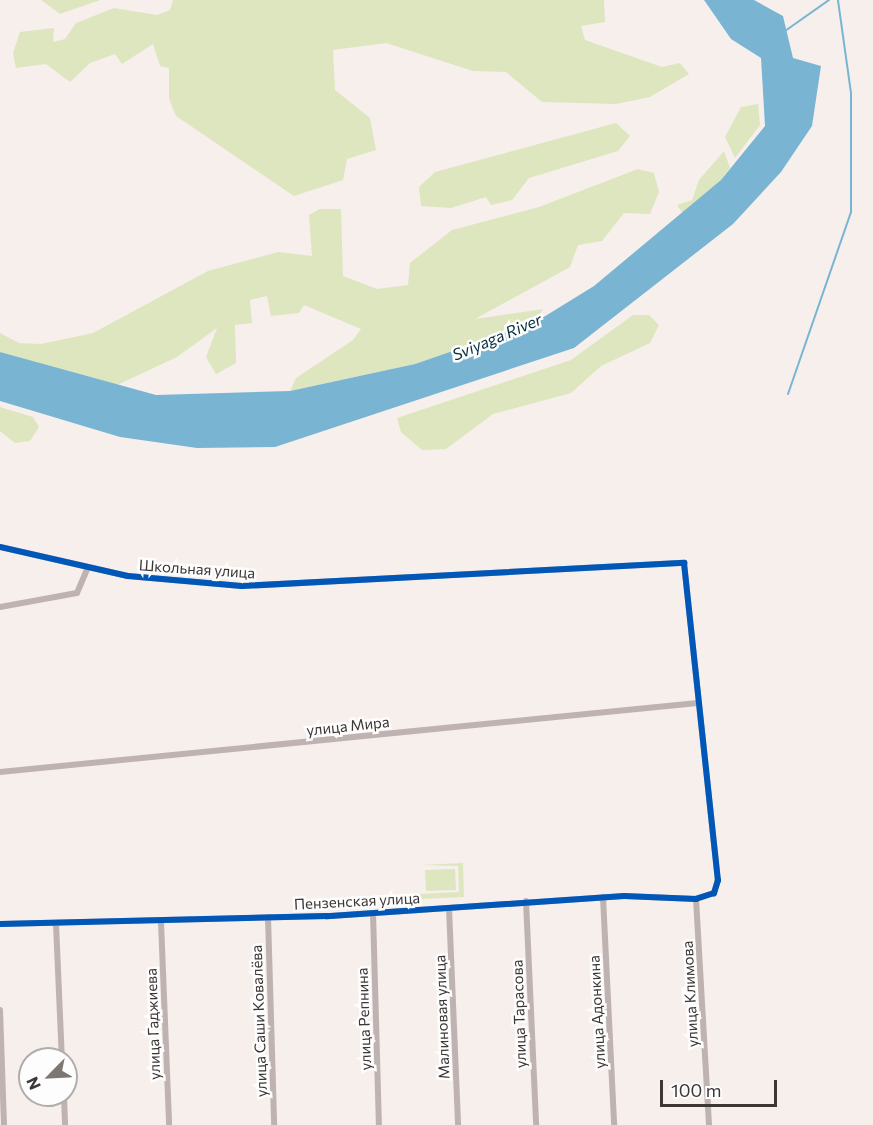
<!DOCTYPE html>
<html>
<head>
<meta charset="utf-8">
<style>
  body { margin:0 }
  #map { position:relative; width:873px; height:1125px; overflow:hidden; background:#f7efec; font-family:Commissioner,sans-serif }
  div>[style] { position:absolute }
  .green>* { inset:0; background:#dde6bf }
  .water>* { inset:0; background:#79b5d2 }
  .stream>* { height:2px; margin:-1px; padding:0 1px; transform-origin:1px; border-radius:1px; background:#79b5d2 }
  .street>* { height:6px; margin:-3px; padding:0 3px; transform-origin:3px; border-radius:3px; background:#beb3b0 }
  .cycleway>* { height:6px; margin:-3px; padding:0 3px; transform-origin:3px; border-radius:3px; background:#0057b8 }
  span { translate:-50% -50%; white-space:nowrap; text-align:center; line-height:1.15; -webkit-text-stroke:5px #fdfdfd; paint-order:stroke }
  .street-label { font-size:15px; color:#3c3634 }
  .water-label { font-size:16px; color:#052e40; font-style:italic }
  .north { position:absolute; left:18px; top:1047px; width:60px; height:60px; box-sizing:border-box; background:#fdfdfd; border:2px solid #b0adad; border-radius:50%; rotate:246deg; font-size:16px; font-weight:700; line-height:24px; text-align:center; color:#3c3634 }
  .north::after { content:''; display:block; margin:auto; width:21px; height:27px; background:#7d7774; clip-path:polygon(50% 0,100% 100%,50% 72%,0 100%) }
  .scale { position:absolute; left:660px; top:1080px; width:117px; height:27px; box-sizing:border-box; border:3px solid #3c3634; border-top:0; padding-left:8px; font-size:18px; line-height:21px; white-space:nowrap; color:#3c3634; -webkit-text-stroke:4px #fdfdfd; paint-order:stroke }
</style>
</head>
<body>
<div id="map">
  <div class="green">
    <div style="clip-path:polygon(41px 0,100px 0,60px 14px)"></div>
    <div style="clip-path:polygon(173px 0,604px 0,605px 22px,581px 26px,585px 40px,662px 67px,680px 63px,689px 74px,650px 97px,616px 104px,542px 102px,506px 72px,473px 71px,386px 43px,333px 50px,335px 90px,370px 118px,376px 150px,347px 159px,343px 180px,294px 196px,176px 116px,169px 99px,169px 68px,160px 66px,153px 44px,122px 64px,115px 54px,90px 63px,70px 82px,46px 64px,16px 68px,13px 53px,20px 32px,54px 28px,53px 42px,65px 39px,76px 23px,114px 8px,157px 15px,170px 10px)"></div>
    <div style="clip-path:polygon(758px 104px,760px 125px,735px 158px,725px 137px,741px 107px)"></div>
    <div style="clip-path:polygon(616px 123px,630px 136px,618px 151px,529px 178px,512px 200px,491px 205px,486px 197px,451px 208px,421px 206px,419px 187px,435px 172px)"></div>
    <div style="clip-path:polygon(724px 151px,730px 168px,712px 192px,683px 214px,677px 205px,692px 200px,699px 180px)"></div>
    <div style="clip-path:polygon(638px 169px,654px 173px,659px 192px,650px 214px,624px 213px,602px 241px,578px 245px,570px 267px,475px 319px,543px 309px,534px 323px,415px 364px,290px 391px,296px 378px,353px 340px,361px 329px,304px 305px,299px 313px,271px 316px,267px 296px,250px 300px,252px 323px,235px 325px,236px 363px,216px 374px,206px 357px,217px 328px,177px 357px,115px 386px,0 352px,0 333px,19px 343px,41px 344px,93px 333px,208px 271px,278px 252px,312px 256px,309px 215px,320px 209px,341px 209px,343px 276px,377px 289px,408px 285px,410px 263px,452px 230px,539px 207px)"></div>
    <div style="clip-path:polygon(633px 315px,649px 315px,659px 325px,650px 343px,601px 366px,571px 393px,493px 414px,446px 449px,422px 450px,401px 432px,397px 418px,571px 360px)"></div>
    <div style="clip-path:polygon(0 407px,33px 417px,39px 427px,30px 441px,15px 443px,0 431px)"></div>
    <div style="clip-path:polygon(463px 863px,464px 897px,421px 899px,420px 894px,459px 892px,458px 866px,420px 865px)"></div>
    <div style="clip-path:polygon(455px 869px,456px 890px,426px 891px,425px 870px)"></div>
  </div>
  <div class="water">
    <div style="clip-path:polygon(704px 0,754px 0,783px 16px,793px 58px,821px 66px,812px 126px,781px 172px,733px 224px,574px 348px,275px 447px,197px 448px,120px 437px,0 401px,0 352px,156px 395px,290px 391px,415px 364px,534px 323px,594px 286px,721px 180px,765px 126px,761px 58px,731px 39px)"></div>
  </div>
  <div class="stream">
    <div style="left:785px;top:31px;width:54px;rotate:-35.2deg"></div>
    <div style="left:788px;top:394px;width:193px;rotate:-70.9deg"></div>
    <div style="left:851px;top:212px;width:119px;rotate:-90deg"></div>
    <div style="left:851px;top:93px;width:94px;rotate:-98deg"></div>
  </div>
  <div class="street">
    <div style="left:0;top:547px;width:131px;rotate:12.8deg"></div>
    <div style="left:128px;top:576px;width:114px;rotate:5deg"></div>
    <div style="left:242px;top:586px;width:443px;rotate:-3deg"></div>
    <div style="left:684px;top:563px;width:319px;rotate:83.9deg"></div>
    <div style="left:718px;top:880px;width:14px;rotate:107deg"></div>
    <div style="left:714px;top:893px;width:19px;rotate:162deg"></div>
    <div style="left:696px;top:899px;width:72px;rotate:-177.6deg"></div>
    <div style="left:624px;top:896px;width:298px;rotate:176.1deg"></div>
    <div style="left:327px;top:916px;width:327px;rotate:178.6deg"></div>
    <div style="left:0;top:607px;width:78px;rotate:-10.3deg"></div>
    <div style="left:77px;top:593px;width:28px;rotate:-67deg"></div>
    <div style="left:0;top:772px;width:701px;rotate:-5.65deg"></div>
    <div style="left:603px;top:897px;width:228px;rotate:87.2deg"></div>
    <div style="left:696px;top:899px;width:226px;rotate:86.7deg"></div>
    <div style="left:526px;top:901px;width:224px;rotate:87.4deg"></div>
    <div style="left:449px;top:908px;width:217px;rotate:87.6deg"></div>
    <div style="left:373px;top:913px;width:212px;rotate:88.4deg"></div>
    <div style="left:268px;top:917px;width:208px;rotate:88.3deg"></div>
    <div style="left:161px;top:922px;width:203px;rotate:87.7deg"></div>
    <div style="left:56px;top:924px;width:135px;rotate:87.5deg"></div>
    <div style="left:0;top:1010px;width:115px;rotate:88deg"></div>
    <div style="left:64px;top:1095px;width:30px;rotate:88deg"></div>
  </div>
  <div class="cycleway">
    <div style="left:0;top:547px;width:131px;rotate:12.8deg"></div>
    <div style="left:128px;top:576px;width:114px;rotate:5deg"></div>
    <div style="left:242px;top:586px;width:443px;rotate:-3deg"></div>
    <div style="left:684px;top:563px;width:319px;rotate:83.9deg"></div>
    <div style="left:718px;top:880px;width:14px;rotate:107deg"></div>
    <div style="left:714px;top:893px;width:19px;rotate:162deg"></div>
    <div style="left:696px;top:899px;width:72px;rotate:-177.6deg"></div>
    <div style="left:624px;top:896px;width:298px;rotate:176.1deg"></div>
    <div style="left:327px;top:916px;width:327px;rotate:178.6deg"></div>
  </div>
  <div class="street-label">
    <span style="left:197px;top:569px;rotate:4deg">Школьная улица</span>
    <span style="left:348px;top:726px;rotate:-6deg">улица Мира</span>
    <span style="left:357px;top:901px;rotate:-3deg">Пензенская улица</span>
    <span style="left:690px;top:994px;rotate:-93deg">улица Климова</span>
    <span style="left:597px;top:1012px;rotate:-93deg">улица Адонкина</span>
    <span style="left:519px;top:1014px;rotate:-92deg">улица Тарасова</span>
    <span style="left:442px;top:1017px;rotate:-92deg">Малиновая улица</span>
    <span style="left:364px;top:1019px;rotate:-92deg">улица Репнина</span>
    <span style="left:259px;top:1021px;rotate:-92deg">улица Саши Ковалёва</span>
    <span style="left:153px;top:1024px;rotate:-92deg">улица Гаджиева</span>
  </div>
  <div class="water-label">
    <span style="left:497px;top:337px;rotate:-23deg">Sviyaga River</span>
  </div>
  <div class="north">N</div>
  <div class="scale">100 m</div>
</div>
</body>
</html>
